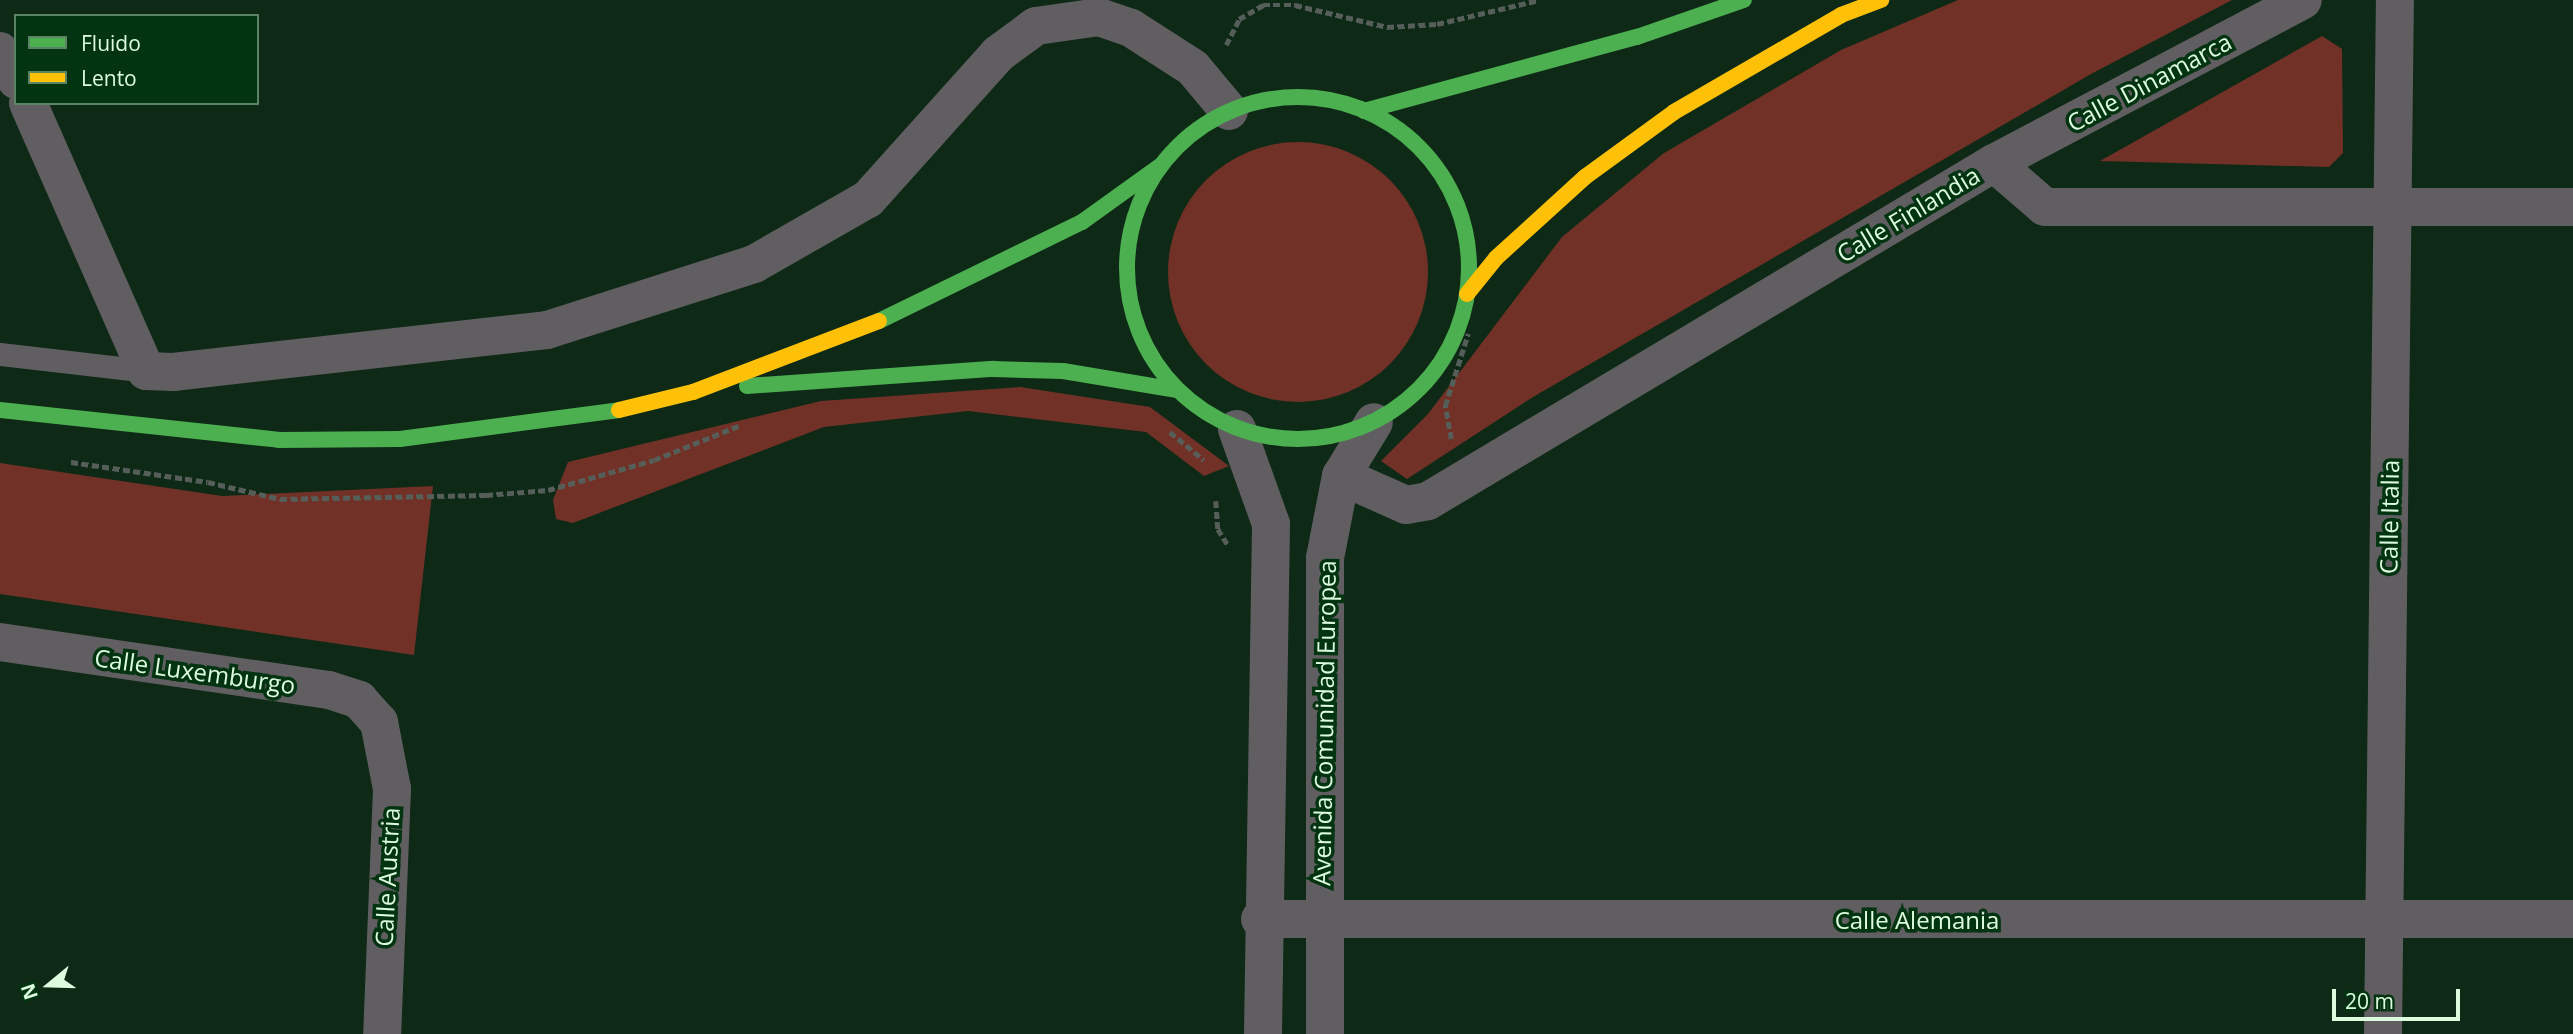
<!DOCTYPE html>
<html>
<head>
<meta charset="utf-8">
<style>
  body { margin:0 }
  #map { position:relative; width:2573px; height:1034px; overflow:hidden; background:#0e2916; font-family:"Open Sans",sans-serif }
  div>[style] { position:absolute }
  .green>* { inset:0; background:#723127 }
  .round { border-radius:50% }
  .path>* { height:4.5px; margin-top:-2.25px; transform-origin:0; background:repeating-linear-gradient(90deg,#555e58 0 7px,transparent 0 10.5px) }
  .lane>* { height:23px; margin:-11.5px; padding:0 11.5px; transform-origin:11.5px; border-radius:11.5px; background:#615e62 }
  .street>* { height:38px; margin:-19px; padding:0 19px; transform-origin:19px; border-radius:19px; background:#615e62 }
  .fast>* { height:16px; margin:-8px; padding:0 8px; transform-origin:8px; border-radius:8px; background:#4caf50 }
  .fast>.ring { margin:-8px; padding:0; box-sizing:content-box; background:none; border:16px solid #4caf50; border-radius:50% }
  .slow>* { height:16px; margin:-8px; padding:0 8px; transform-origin:8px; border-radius:8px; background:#ffc107 }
  span { translate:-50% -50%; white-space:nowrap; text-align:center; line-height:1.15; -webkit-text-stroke:7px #033411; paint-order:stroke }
  .street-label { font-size:24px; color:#dcfbdf }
  .legend { position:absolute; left:14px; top:14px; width:245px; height:91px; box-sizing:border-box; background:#033411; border:2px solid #5a8463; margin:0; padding:9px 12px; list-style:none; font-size:21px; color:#dcfbdf }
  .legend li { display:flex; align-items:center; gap:14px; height:35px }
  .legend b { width:35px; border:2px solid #5a8463 }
  .north { position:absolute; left:14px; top:950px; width:70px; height:70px; -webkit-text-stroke:5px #033411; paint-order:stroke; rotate:251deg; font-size:19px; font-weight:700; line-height:28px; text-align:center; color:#dcfbdf }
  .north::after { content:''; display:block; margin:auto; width:24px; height:32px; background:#dcfbdf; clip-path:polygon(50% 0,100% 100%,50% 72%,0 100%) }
  .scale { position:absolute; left:2332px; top:989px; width:128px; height:32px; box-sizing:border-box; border:4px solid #dcfbdf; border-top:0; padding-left:9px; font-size:21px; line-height:24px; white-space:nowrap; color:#dcfbdf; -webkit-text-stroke:5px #033411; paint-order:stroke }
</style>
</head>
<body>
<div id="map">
  <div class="green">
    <div style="clip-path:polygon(1958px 0,2232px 0,2091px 74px,1533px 397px,1407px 479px,1381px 461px,1428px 414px,1562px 237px,1664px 153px,1841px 50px)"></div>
    <div style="clip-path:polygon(2322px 36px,2342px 49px,2343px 153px,2329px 167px,2100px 161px)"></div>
    <div class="round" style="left:1168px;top:142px;width:260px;height:260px"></div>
    <div style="clip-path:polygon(1020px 387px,1150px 407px,1229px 466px,1204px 476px,1146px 432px,968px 411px,824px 427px,573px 523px,556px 519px,553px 500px,568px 462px,821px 401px)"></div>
    <div style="clip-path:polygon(0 463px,222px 496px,433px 486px,414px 655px,0 594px)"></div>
  </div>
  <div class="path">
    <div style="left:1226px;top:45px;width:29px;rotate:-63deg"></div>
    <div style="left:1239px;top:19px;width:28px;rotate:-30deg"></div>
    <div style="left:1263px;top:5px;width:32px"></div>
    <div style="left:1295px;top:5px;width:95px;rotate:13.4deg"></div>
    <div style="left:1387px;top:27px;width:50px;rotate:-3.4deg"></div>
    <div style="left:1437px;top:24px;width:105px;rotate:-13.2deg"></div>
    <div style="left:1170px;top:432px;width:44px;rotate:39.5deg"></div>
    <div style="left:1451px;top:439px;width:34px;rotate:-100deg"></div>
    <div style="left:1445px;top:406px;width:76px;rotate:-72.3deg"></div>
    <div style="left:71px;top:462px;width:138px;rotate:8.3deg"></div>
    <div style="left:208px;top:482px;width:74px;rotate:13.3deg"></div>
    <div style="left:280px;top:499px;width:206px;rotate:-1.1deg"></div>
    <div style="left:486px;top:495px;width:62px;rotate:-4.6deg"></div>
    <div style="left:548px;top:490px;width:110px;rotate:-15.8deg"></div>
    <div style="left:654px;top:460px;width:91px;rotate:-22deg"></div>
    <div style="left:1216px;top:501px;width:28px;rotate:86deg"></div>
    <div style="left:1218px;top:529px;width:19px;rotate:58deg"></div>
  </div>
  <div class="lane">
    <div style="left:0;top:354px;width:147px;rotate:6.6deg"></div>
  </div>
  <div class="street">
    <div style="left:0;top:51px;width:33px;rotate:61deg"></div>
    <div style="left:28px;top:103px;width:293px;rotate:66.2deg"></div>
    <div style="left:146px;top:371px;width:27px;rotate:2deg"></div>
    <div style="left:173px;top:372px;width:376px;rotate:-6.4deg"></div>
    <div style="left:547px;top:330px;width:217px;rotate:-17.7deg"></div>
    <div style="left:754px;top:264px;width:131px;rotate:-29.7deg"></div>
    <div style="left:868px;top:199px;width:195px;rotate:-48.1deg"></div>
    <div style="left:998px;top:54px;width:47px;rotate:-36.4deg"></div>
    <div style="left:1036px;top:26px;width:64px;rotate:-8.1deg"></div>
    <div style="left:1099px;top:17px;width:34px;rotate:19deg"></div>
    <div style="left:1131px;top:28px;width:74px;rotate:32.8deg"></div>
    <div style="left:1193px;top:68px;width:56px;rotate:50.1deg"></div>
    <div style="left:1994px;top:163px;width:67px;rotate:40.8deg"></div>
    <div style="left:2045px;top:207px;width:528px"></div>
    <div style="left:1237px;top:429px;width:101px;rotate:70.3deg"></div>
    <div style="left:1271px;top:524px;width:510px;rotate:90.9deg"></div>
    <div style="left:1341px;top:476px;width:71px;rotate:24deg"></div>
    <div style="left:1406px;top:505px;width:22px;rotate:-10deg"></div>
    <div style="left:1428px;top:501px;width:659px;rotate:-30.84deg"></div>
    <div style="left:1994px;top:163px;width:349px;rotate:-27.8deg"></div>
    <div style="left:0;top:642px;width:332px;rotate:8.3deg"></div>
    <div style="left:329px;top:690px;width:32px;rotate:18deg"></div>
    <div style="left:359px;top:700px;width:30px;rotate:48deg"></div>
    <div style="left:379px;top:722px;width:68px;rotate:79deg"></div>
    <div style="left:392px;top:789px;width:245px;rotate:92.3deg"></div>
    <div style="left:1260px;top:919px;width:1313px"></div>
    <div style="left:1325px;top:1034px;width:476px;rotate:-90deg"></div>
    <div style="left:1325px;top:558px;width:84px;rotate:-79deg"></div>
    <div style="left:1341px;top:476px;width:63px;rotate:-58.6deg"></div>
    <div style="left:2383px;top:1034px;width:1034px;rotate:-89.34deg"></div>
  </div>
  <div class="fast">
    <div class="ring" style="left:1127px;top:97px;width:326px;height:326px"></div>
    <div style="left:1364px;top:111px;width:283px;rotate:-15.2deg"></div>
    <div style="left:1637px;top:37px;width:113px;rotate:-19.1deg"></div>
    <div style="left:879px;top:321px;width:226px;rotate:-26deg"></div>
    <div style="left:1082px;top:222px;width:96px;rotate:-35.7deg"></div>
    <div style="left:747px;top:386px;width:247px;rotate:-4deg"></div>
    <div style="left:993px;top:369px;width:70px;rotate:1.6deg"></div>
    <div style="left:1063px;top:371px;width:116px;rotate:9.5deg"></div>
    <div style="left:0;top:410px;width:281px;rotate:6.1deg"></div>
    <div style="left:279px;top:440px;width:121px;rotate:-0.5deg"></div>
    <div style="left:400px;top:439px;width:221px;rotate:-7.5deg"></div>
  </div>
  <div class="slow">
    <div style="left:1467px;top:294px;width:46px;rotate:-51.1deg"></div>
    <div style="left:1496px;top:258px;width:120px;rotate:-42.3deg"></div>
    <div style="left:1585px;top:177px;width:110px;rotate:-36.1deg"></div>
    <div style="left:1674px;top:112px;width:193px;rotate:-30.1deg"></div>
    <div style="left:1841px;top:15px;width:43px;rotate:-20.6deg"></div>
    <div style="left:619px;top:410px;width:76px;rotate:-13.7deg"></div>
    <div style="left:693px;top:392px;width:199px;rotate:-20.9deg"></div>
  </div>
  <div class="street-label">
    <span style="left:2149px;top:82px;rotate:-28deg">Calle Dinamarca</span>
    <span style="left:1908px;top:214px;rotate:-31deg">Calle Finlandia</span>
    <span style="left:2389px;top:517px;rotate:-89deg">Calle Italia</span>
    <span style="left:195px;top:671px;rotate:8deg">Calle Luxemburgo</span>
    <span style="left:1324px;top:723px;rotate:-89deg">Avenida Comunidad Europea</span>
    <span style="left:387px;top:877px;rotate:-87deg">Calle Austria</span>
    <span style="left:1917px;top:920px">Calle Alemania</span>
  </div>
  <ul class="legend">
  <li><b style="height:9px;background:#4caf50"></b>Fluido</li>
  <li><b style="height:9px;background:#ffc107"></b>Lento</li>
  </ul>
  <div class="north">N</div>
  <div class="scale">20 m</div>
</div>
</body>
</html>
